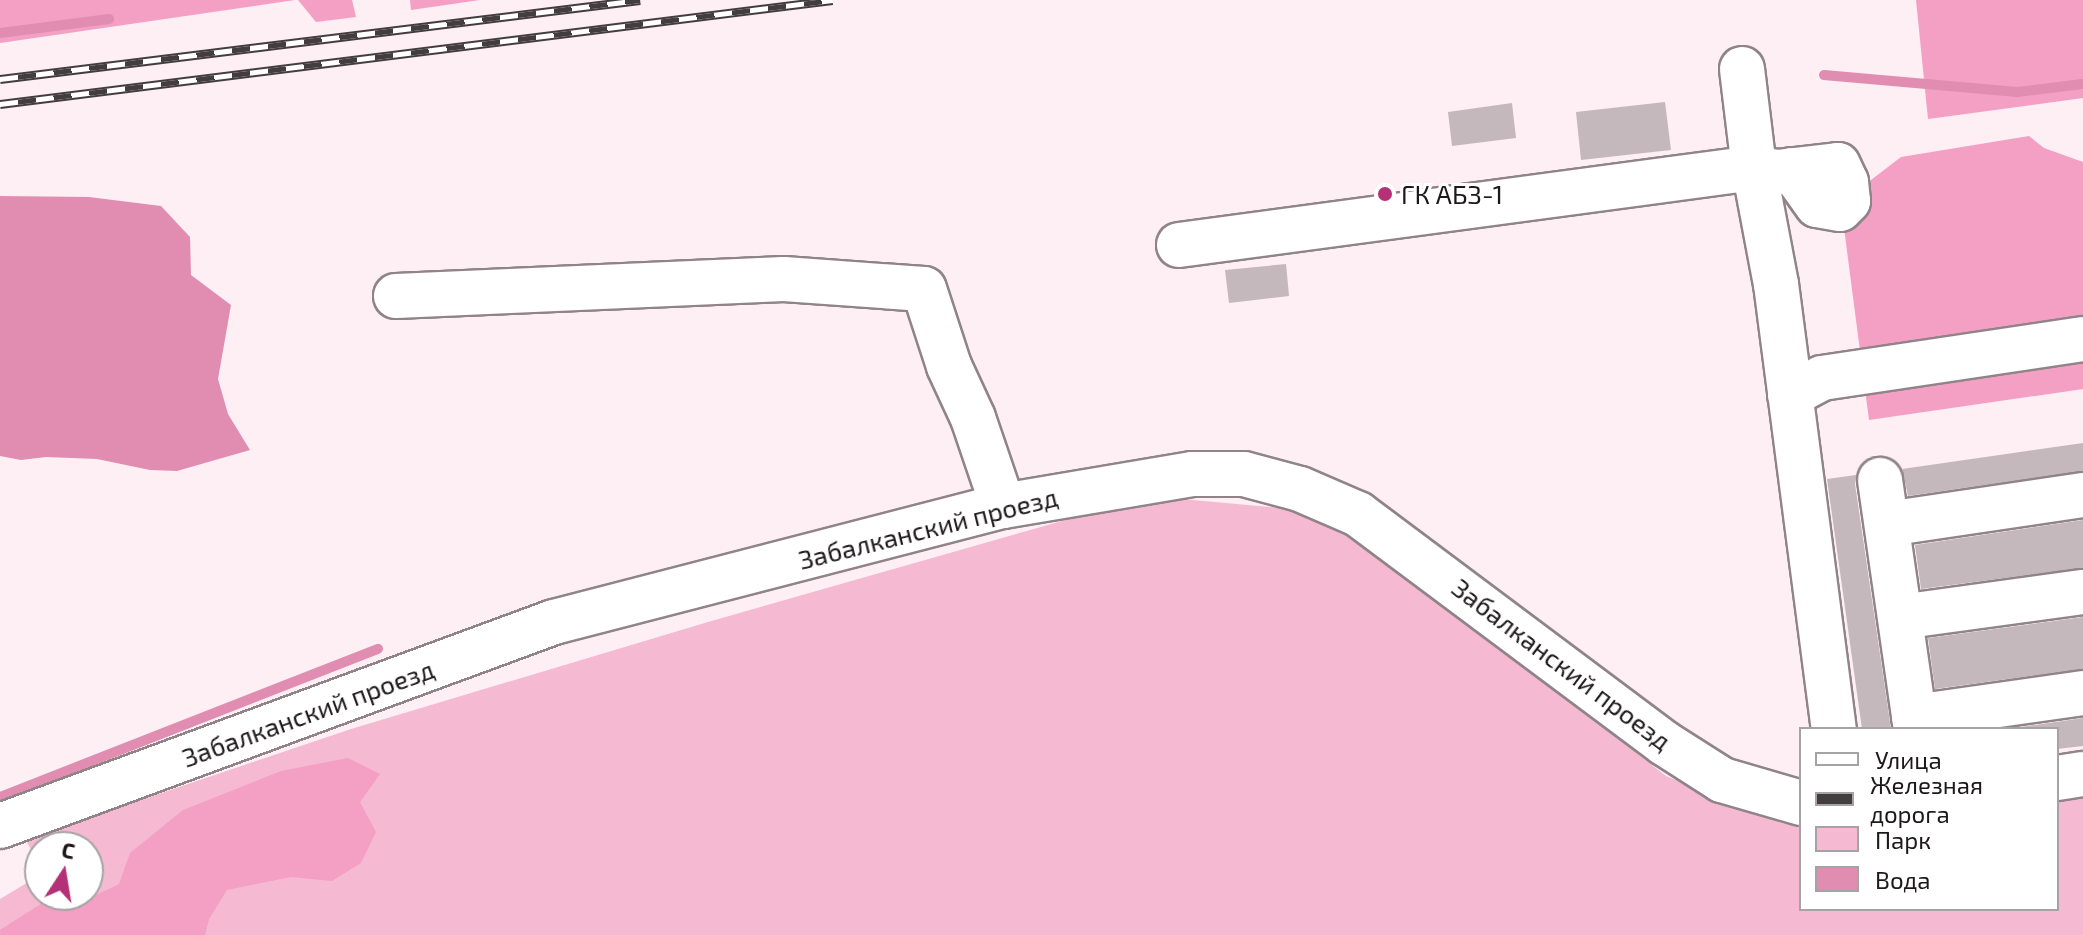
<!DOCTYPE html>
<html>
<head>
<meta charset="utf-8">
<style>
  body { margin:0 }
  #map { position:relative; width:2083px; height:935px; overflow:hidden; background:#fdeff4; font-family:"Exo 2",sans-serif }
  div>[style] { position:absolute }
  .green>* { inset:0; background:#f6b9d2 }
  .forest>* { inset:0; background:#f49fc4 }
  .water>* { inset:0; background:#e08db1 }
  .stream>* { height:10px; margin:-5px; padding:0 5px; transform-origin:5px; border-radius:5px; background:#e08db1 }
  .building>* { inset:0; background:#c5b8bd }
  .roads { filter:drop-shadow(2px 0 #908489) drop-shadow(-2px 0 #908489) drop-shadow(0 2px #908489) drop-shadow(0 -2px #908489) }
  .minor>* { height:44px; margin:-22px; padding:0 22px; transform-origin:22px; border-radius:22px; background:#fff }
  .rail>* { height:9px; margin-top:-4.5px; transform-origin:0; background:repeating-linear-gradient(90deg,#fff 0 18px,#443d40 0 36px); box-sizing:border-box; border-block:2px solid #443d40 }
  .dots>* { width:22px; height:22px; translate:-50% -50%; box-sizing:border-box; border:4px solid #fff; border-radius:50% }
  span { translate:-50% -50%; white-space:nowrap; text-align:center; line-height:1.15; -webkit-text-stroke:6px #fff; paint-order:stroke }
  .poi-label { font-size:26px; color:#1d181a }
  .left { translate:0 -50%; text-align:left }
  .street-label { font-size:26px; color:#1d181a }
  .legend { position:absolute; left:1799px; top:727px; width:260px; height:184px; box-sizing:border-box; background:#fff; border:2px solid #a5a3a3; margin:0; padding:10px 14px; list-style:none; font-size:24px; color:#1d181a }
  .legend li { display:flex; align-items:center; gap:16px; height:40px }
  .legend b { width:40px; border:2px solid #a5a3a3 }
  .north { position:absolute; left:24px; top:831px; width:80px; height:80px; box-sizing:border-box; background:#fff; border:2px solid #a5a3a3; border-radius:50%; rotate:12deg; font-size:22px; font-weight:700; line-height:32px; text-align:center; color:#1d181a }
  .north::after { content:''; display:block; margin:auto; width:28px; height:36px; background:#b43077; clip-path:polygon(50% 0,100% 100%,50% 72%,0 100%) }
</style>
</head>
<body>
<div id="map">
  <div class="green">
    <div style="clip-path:polygon(1182px 499px,1280px 508px,1330px 525px,1451px 608px,1666px 776px,1781px 823px,1801px 827px,1801px 909px,2057px 909px,2057px 797px,2083px 793px,2083px 935px,0 935px,0 899px,40px 875px,40px 895px,88px 895px,88px 847px,40px 847px,40px 864px,25px 839px,351px 729px,708px 622px,1076px 517px)"></div>
  </div>
  <div class="forest">
    <div style="clip-path:polygon(0 0,295px 0,0 43px)"></div>
    <div style="clip-path:polygon(298px 0,352px 0,356px 17px,316px 22px)"></div>
    <div style="clip-path:polygon(410px 0,480px 0,411px 10px)"></div>
    <div style="clip-path:polygon(1916px 0,2083px 0,2083px 98px,1928px 119px)"></div>
    <div style="clip-path:polygon(2029px 136px,2044px 148px,2083px 162px,2083px 389px,1869px 420px,1844px 228px,1854px 193px,1901px 157px)"></div>
    <div style="clip-path:polygon(348px 758px,380px 774px,360px 802px,376px 832px,361px 863px,332px 881px,291px 877px,227px 890px,209px 919px,205px 935px,0 935px,0 930px,50px 898px,88px 899px,119px 884px,130px 853px,183px 810px,281px 771px)"></div>
  </div>
  <div class="water">
    <div style="clip-path:polygon(0 196px,89px 197px,161px 206px,190px 237px,191px 275px,231px 305px,218px 379px,228px 414px,250px 450px,177px 471px,150px 470px,97px 459px,46px 457px,21px 460px,0 456px)"></div>
  </div>
  <div class="stream">
    <div style="left:0;top:33px;width:110px;rotate:-7.3deg"></div>
    <div style="left:1824px;top:75px;width:194px;rotate:5deg"></div>
    <div style="left:2017px;top:92px;width:66px;rotate:-6.9deg"></div>
    <div style="left:0;top:797px;width:406px;rotate:-21.4deg"></div>
  </div>
  <div class="building">
    <div style="clip-path:polygon(1665px 102px,1671px 150px,1581px 160px,1576px 112px)"></div>
    <div style="clip-path:polygon(1512px 103px,1516px 138px,1452px 146px,1448px 112px)"></div>
    <div style="clip-path:polygon(1286px 264px,1289px 296px,1229px 303px,1225px 270px)"></div>
    <div style="clip-path:polygon(2083px 443px,2083px 471px,1908px 496px,1902px 469px)"></div>
    <div style="clip-path:polygon(1856px 475px,1855px 484px,1891px 729px,1862px 729px,1827px 479px)"></div>
    <div style="clip-path:polygon(2083px 520px,2083px 568px,1921px 589px,1915px 545px)"></div>
    <div style="clip-path:polygon(2083px 617px,2083px 669px,1935px 689px,1928px 638px)"></div>
    <div style="clip-path:polygon(2083px 718px,2083px 746px,2057px 749px,2057px 729px,2007px 729px)"></div>
  </div>
  <div class="roads">
    <div class="minor">
      <div style="left:1742px;top:69px;width:100px;rotate:83.1deg"></div>
      <div style="left:1754px;top:168px;width:118px;rotate:79.3deg"></div>
      <div style="left:1776px;top:284px;width:449px;rotate:82.6deg"></div>
      <div style="left:1179px;top:245px;width:580px;rotate:-7.63deg"></div>
      <div style="left:1754px;top:168px;width:23px;rotate:10deg"></div>
      <div style="left:1777px;top:172px;width:61px;rotate:-6.5deg"></div>
      <div style="left:1838px;top:165px;width:19px;rotate:65deg"></div>
      <div style="left:1846px;top:182px;width:19px;rotate:84deg"></div>
      <div style="left:1848px;top:201px;width:11px;rotate:135deg"></div>
      <div style="left:1840px;top:209px;width:23px;rotate:-170deg"></div>
      <div style="left:1817px;top:205px;width:43px;rotate:-125.5deg"></div>
      <div style="left:396px;top:296px;width:388px;rotate:-2.5deg"></div>
      <div style="left:784px;top:279px;width:140px;rotate:4.1deg"></div>
      <div style="left:924px;top:289px;width:81px;rotate:72deg"></div>
      <div style="left:949px;top:366px;width:57px;rotate:65.2deg"></div>
      <div style="left:973px;top:418px;width:93px;rotate:71.2deg"></div>
      <div style="left:1790px;top:395px;width:36px;rotate:-28deg"></div>
      <div style="left:1822px;top:378px;width:264px;rotate:-8.5deg"></div>
      <div style="left:1880px;top:480px;width:252px;rotate:81.8deg"></div>
      <div style="left:1887px;top:524px;width:198px;rotate:-8.4deg"></div>
      <div style="left:1900px;top:617px;width:185px;rotate:-7.8deg"></div>
      <div style="left:1914px;top:717px;width:171px;rotate:-8.1deg"></div>
      <div style="left:2057px;top:778px;width:26px;rotate:-9deg"></div>
      <div style="left:0;top:826px;width:590px;rotate:-20.22deg"></div>
      <div style="left:554px;top:622px;width:464px;rotate:-14.5deg"></div>
      <div style="left:1003px;top:506px;width:192px;rotate:-9.6deg"></div>
      <div style="left:1192px;top:474px;width:52px"></div>
      <div style="left:1244px;top:474px;width:58px;rotate:15deg"></div>
      <div style="left:1300px;top:489px;width:63px;rotate:23.3deg"></div>
      <div style="left:1358px;top:514px;width:382px;rotate:36.8deg"></div>
      <div style="left:1664px;top:743px;width:69px;rotate:32.5deg"></div>
      <div style="left:1722px;top:780px;width:82px;rotate:16.2deg"></div>
    </div>
  </div>
  <div class="rail">
    <div style="left:0;top:79px;width:645px;rotate:-7.04deg"></div>
    <div style="left:0;top:104px;width:839px;rotate:-7.12deg"></div>
  </div>
  <div class="dots">
    <div style="left:1385px;top:194px;background:#b43077"></div>
  </div>
  <div class="poi-label">
    <span class="left" style="left:1401px;top:194px">ГК АБЗ-1</span>
  </div>
  <div class="street-label">
    <span style="left:928px;top:528px;rotate:-14deg">Забалканский проезд</span>
    <span style="left:1562px;top:664px;rotate:37deg">Забалканский проезд</span>
    <span style="left:308px;top:713px;rotate:-20deg">Забалканский проезд</span>
  </div>
  <ul class="legend">
  <li><b style="height:10px;background:#fff"></b>Улица</li>
  <li><b style="height:10px;background:#443d40"></b>Железная дорога</li>
  <li><b style="height:22px;background:#f6b9d2"></b>Парк</li>
  <li><b style="height:22px;background:#e08db1"></b>Вода</li>
  </ul>
  <div class="north">С</div>
</div>
</body>
</html>
